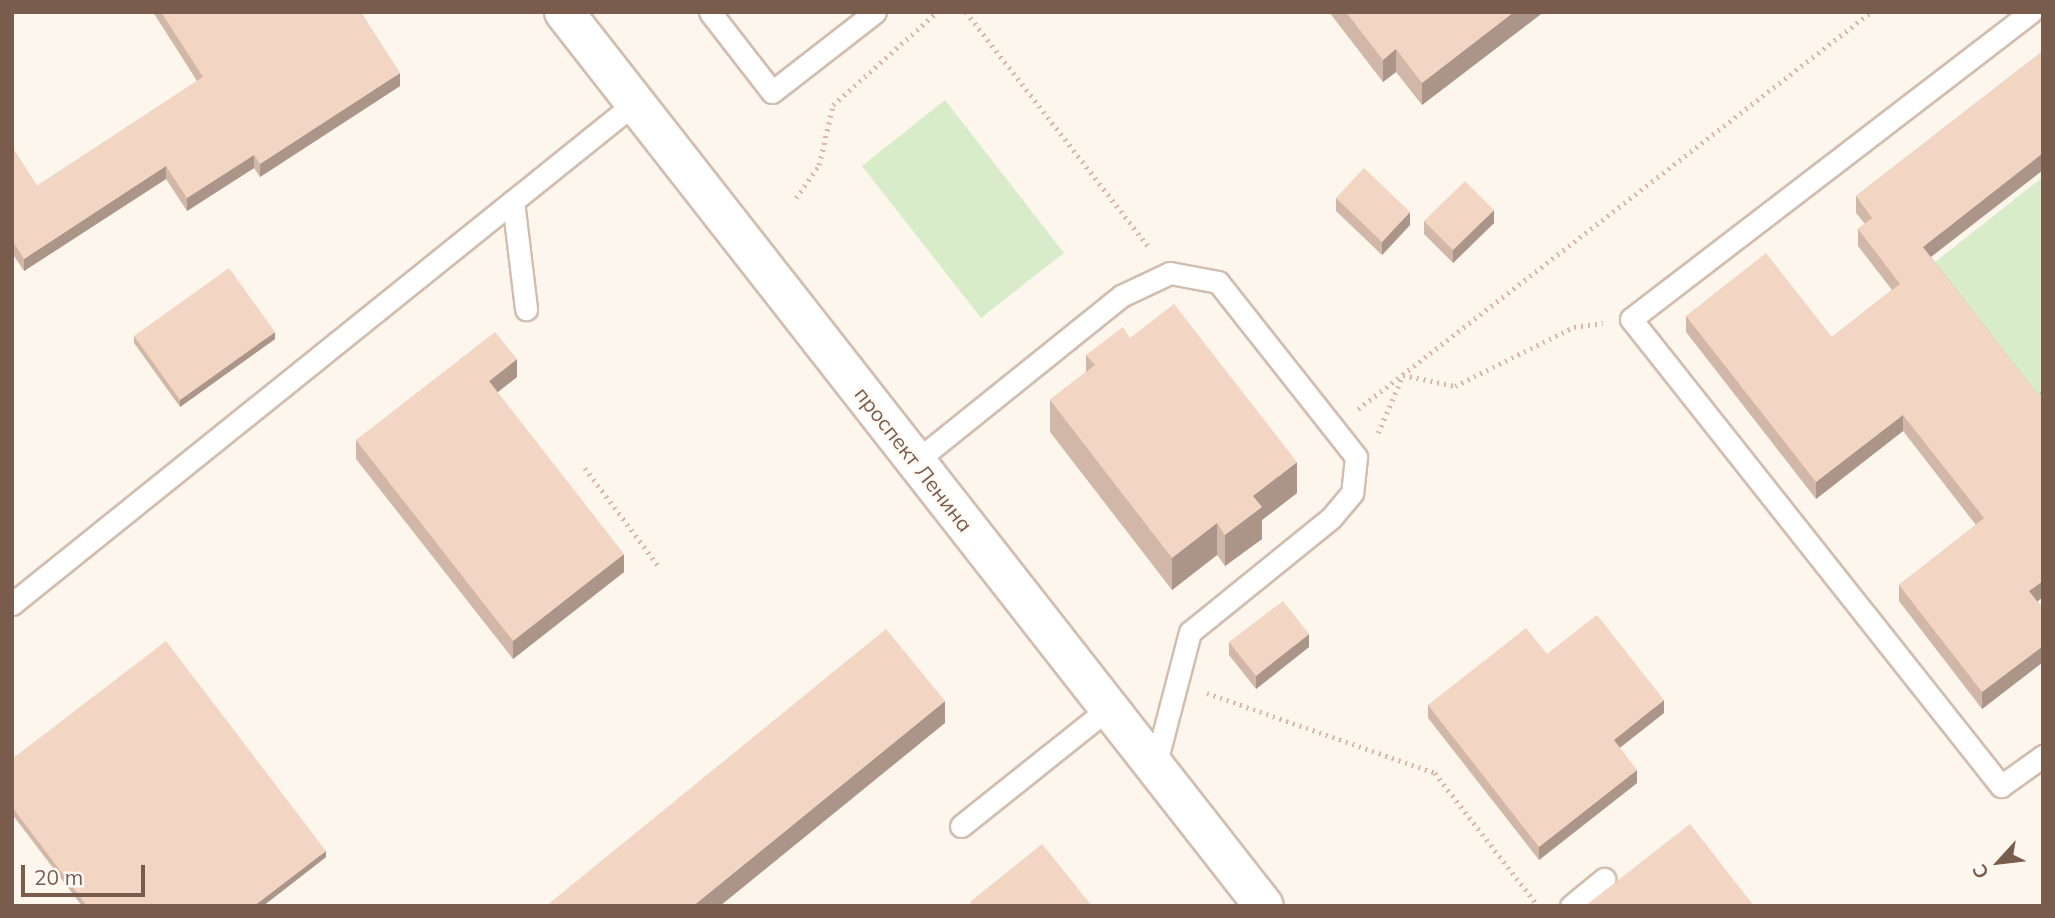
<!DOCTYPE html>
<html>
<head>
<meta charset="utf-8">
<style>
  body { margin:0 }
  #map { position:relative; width:2055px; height:918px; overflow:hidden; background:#fdf6ec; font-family:Mulish,sans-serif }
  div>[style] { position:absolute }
  .green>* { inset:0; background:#d8ecc9 }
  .path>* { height:4.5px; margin-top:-2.25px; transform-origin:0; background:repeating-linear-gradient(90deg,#d9b8a5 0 2px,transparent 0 7px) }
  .roads { filter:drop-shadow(2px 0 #d1beb0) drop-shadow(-2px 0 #d1beb0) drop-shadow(0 2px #d1beb0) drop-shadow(0 -2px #d1beb0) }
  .service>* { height:21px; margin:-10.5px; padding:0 10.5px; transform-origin:10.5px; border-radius:10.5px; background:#fff }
  .secondary>* { height:38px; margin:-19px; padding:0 19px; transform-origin:19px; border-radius:19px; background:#fff }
  .wall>* { inset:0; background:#d1b7a8 }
  .shaded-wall>* { inset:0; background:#aa9588 }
  .building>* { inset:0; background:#f3d5c3 }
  span { translate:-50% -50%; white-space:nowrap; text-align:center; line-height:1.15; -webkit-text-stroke:5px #fffaf3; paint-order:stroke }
  .street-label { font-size:21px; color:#7a5c4d }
  .frame { position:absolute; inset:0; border:14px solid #7a5c4d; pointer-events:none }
  .north { position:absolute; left:1964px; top:827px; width:70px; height:70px; -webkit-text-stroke:5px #fffaf3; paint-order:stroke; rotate:243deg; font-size:19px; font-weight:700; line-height:28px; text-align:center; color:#7a5c4d }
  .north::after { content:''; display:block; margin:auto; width:24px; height:32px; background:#7a5c4d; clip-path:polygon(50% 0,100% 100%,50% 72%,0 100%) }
  .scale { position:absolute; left:21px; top:865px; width:124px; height:32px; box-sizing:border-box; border:4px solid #7a5c4d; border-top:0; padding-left:9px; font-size:21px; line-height:24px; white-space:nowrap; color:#7a5c4d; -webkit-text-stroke:5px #fffaf3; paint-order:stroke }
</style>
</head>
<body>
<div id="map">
  <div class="green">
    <div style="clip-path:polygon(945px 100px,1064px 253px,981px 318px,862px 166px)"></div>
    <div style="clip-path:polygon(2043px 177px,2043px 409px,1931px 265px)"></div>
  </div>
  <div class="path">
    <div style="left:966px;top:12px;width:299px;rotate:52.1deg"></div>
    <div style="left:796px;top:198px;width:40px;rotate:-55.1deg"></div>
    <div style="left:819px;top:165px;width:62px;rotate:-76.9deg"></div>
    <div style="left:833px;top:105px;width:140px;rotate:-41.8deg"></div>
    <div style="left:2035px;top:399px;width:10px;rotate:-37deg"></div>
    <div style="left:1358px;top:409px;width:649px;rotate:-37.74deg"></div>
    <div style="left:1378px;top:433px;width:63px;rotate:-66.7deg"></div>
    <div style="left:1403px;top:375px;width:53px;rotate:11.9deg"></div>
    <div style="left:1455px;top:386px;width:133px;rotate:-26.4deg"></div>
    <div style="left:1574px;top:327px;width:29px;rotate:-8deg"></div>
    <div style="left:585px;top:468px;width:125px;rotate:53.1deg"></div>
    <div style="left:1207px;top:693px;width:242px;rotate:19.3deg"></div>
    <div style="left:1435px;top:773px;width:168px;rotate:52.2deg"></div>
  </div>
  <div class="roads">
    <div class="service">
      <div style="left:710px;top:12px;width:101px;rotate:52.2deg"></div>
      <div style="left:772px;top:92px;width:130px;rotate:-37.8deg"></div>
      <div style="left:2031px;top:12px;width:504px;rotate:142.49deg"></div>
      <div style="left:1631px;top:319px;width:596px;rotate:51.61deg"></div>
      <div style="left:2001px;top:786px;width:52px;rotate:-35.5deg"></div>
      <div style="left:513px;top:201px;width:109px;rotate:83.1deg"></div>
      <div style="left:916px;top:461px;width:263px;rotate:-38.8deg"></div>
      <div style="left:1121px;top:296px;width:54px;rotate:-25.1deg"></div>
      <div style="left:1170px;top:273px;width:49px;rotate:10.6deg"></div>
      <div style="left:1218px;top:282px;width:223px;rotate:51.7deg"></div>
      <div style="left:1356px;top:457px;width:36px;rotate:96deg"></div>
      <div style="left:1352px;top:493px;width:33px;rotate:130deg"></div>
      <div style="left:1331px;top:518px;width:181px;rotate:141deg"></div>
      <div style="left:1190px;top:632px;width:138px;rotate:104.6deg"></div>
      <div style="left:12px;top:604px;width:799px;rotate:-38.81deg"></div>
      <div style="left:961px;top:826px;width:189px;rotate:-38.6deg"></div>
      <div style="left:1571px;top:906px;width:43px;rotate:-39.3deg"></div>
    </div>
    <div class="secondary">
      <div style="left:564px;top:12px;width:1135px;rotate:51.94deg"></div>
    </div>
  </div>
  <div class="wall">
    <div style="clip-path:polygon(153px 12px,361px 12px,400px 86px,260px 177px,254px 168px,187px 211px,166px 179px,24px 271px,12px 253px,12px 147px,37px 186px,197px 81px)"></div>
    <div style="clip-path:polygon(1329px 12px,1541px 12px,1541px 14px,1422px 105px,1396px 72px,1383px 82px)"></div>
    <div style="clip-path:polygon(2043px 51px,2043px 170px,1931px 257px,2043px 401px,2043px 597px,2037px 601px,2043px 609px,2043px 662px,1982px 709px,1899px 601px,1899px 585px,1976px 525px,1903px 431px,1816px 499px,1686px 332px,1686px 316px,1832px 337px,1892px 290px,1858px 246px,1858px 229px,1865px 224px,1856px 213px,1856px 196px)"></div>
    <div style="clip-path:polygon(1336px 198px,1410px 225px,1382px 255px,1336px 211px)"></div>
    <div style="clip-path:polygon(1424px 221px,1494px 223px,1453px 263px,1424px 234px)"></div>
    <div style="clip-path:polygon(134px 336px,275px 339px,180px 407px,134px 343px)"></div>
    <div style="clip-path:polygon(1130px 338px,1297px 493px,1262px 520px,1262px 539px,1225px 566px,1217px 555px,1172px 590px,1050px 432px,1050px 400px,1086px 372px,1086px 355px)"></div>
    <div style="clip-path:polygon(517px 377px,497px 392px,624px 572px,513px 659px,356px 459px,356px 440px)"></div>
    <div style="clip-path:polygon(1229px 642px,1309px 647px,1256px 689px,1229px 655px)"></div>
    <div style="clip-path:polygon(1547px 654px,1664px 713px,1620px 748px,1637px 783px,1539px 860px,1428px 718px,1428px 705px)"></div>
    <div style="clip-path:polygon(12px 759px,326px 857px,263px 906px,82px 906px,12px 814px)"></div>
  </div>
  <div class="shaded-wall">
    <div style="clip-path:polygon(1514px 12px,1541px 12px,1541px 14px,1422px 105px,1422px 83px)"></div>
    <div style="clip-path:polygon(1396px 49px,1396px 72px,1383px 82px,1383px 60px)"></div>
    <div style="clip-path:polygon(400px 73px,400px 86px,260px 177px,260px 164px)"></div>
    <div style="clip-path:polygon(2043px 153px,2043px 170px,1923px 263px,1923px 247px)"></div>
    <div style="clip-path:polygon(254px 155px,254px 168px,187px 211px,187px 198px)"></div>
    <div style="clip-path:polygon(166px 166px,166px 179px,24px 271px,24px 259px)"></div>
    <div style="clip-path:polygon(1494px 210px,1494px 223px,1453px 263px,1453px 250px)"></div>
    <div style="clip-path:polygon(1410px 212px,1410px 225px,1382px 255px,1382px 242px)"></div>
    <div style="clip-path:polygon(275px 332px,275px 339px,180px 407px,180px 400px)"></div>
    <div style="clip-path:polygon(517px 359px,517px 377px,489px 399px,489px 381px)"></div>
    <div style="clip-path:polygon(1903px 415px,1903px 431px,1816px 499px,1816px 482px)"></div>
    <div style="clip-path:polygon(1297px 462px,1297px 493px,1262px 520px,1262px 539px,1225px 566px,1225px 535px,1253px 496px)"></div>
    <div style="clip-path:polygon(1217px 523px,1217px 555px,1172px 590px,1172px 558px)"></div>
    <div style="clip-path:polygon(624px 554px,624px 572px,513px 659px,513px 641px)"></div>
    <div style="clip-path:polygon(2043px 581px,2043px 597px,2029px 608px,2029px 591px)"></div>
    <div style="clip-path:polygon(1309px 634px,1309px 647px,1256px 689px,1256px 676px)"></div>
    <div style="clip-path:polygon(2043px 646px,2043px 662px,1982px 709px,1982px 692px)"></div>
    <div style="clip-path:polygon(1664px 700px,1664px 713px,1614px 752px,1614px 740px)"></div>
    <div style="clip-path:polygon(945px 701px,945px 723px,720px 906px,693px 906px)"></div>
    <div style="clip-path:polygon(1637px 770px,1637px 783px,1539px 860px,1539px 847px)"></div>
    <div style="clip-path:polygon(326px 851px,326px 857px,263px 906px,254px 906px)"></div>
  </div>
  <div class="building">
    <div style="clip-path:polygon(161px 12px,361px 12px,400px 73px,260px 164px,254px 155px,187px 198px,166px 166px,24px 259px,12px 240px,12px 147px,37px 186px,203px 77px)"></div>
    <div style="clip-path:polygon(1346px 12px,1514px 12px,1422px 83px,1396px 49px,1383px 60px)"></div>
    <div style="clip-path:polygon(2043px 51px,2043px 153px,1923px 247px,2043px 401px,2043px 581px,2029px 591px,2043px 609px,2043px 646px,1982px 692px,1899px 585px,1984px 518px,1903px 415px,1816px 482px,1686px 316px,1766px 253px,1832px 337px,1900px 284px,1858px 229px,1872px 218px,1856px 196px)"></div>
    <div style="clip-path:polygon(1364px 168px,1410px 212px,1382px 242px,1336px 198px)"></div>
    <div style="clip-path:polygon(1465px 181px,1494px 210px,1453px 250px,1424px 221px)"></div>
    <div style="clip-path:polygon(229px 268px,275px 332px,180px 400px,134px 336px)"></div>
    <div style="clip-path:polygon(1174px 304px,1297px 462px,1253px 496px,1262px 507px,1225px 535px,1217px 523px,1172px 558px,1050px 400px,1095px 365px,1086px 355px,1123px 327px,1130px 338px)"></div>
    <div style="clip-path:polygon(495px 332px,517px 359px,489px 381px,624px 554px,513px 641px,356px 440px)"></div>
    <div style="clip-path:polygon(1283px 601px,1309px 634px,1256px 676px,1229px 642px)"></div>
    <div style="clip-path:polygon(1597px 615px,1664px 700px,1614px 740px,1637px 770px,1539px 847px,1428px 705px,1526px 628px,1547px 654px)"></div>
    <div style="clip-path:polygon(886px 629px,945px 701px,693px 906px,546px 906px)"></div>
    <div style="clip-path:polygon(166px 641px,326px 851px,254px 906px,87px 906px,12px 807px,12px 759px)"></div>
    <div style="clip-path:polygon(1690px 824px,1754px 906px,1585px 906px)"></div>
    <div style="clip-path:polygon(1042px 844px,1092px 906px,973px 906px,970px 902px)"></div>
  </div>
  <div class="street-label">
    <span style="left:914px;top:459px;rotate:52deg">проспект Ленина</span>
  </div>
  <div class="frame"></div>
  <div class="north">С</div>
  <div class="scale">20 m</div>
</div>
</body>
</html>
